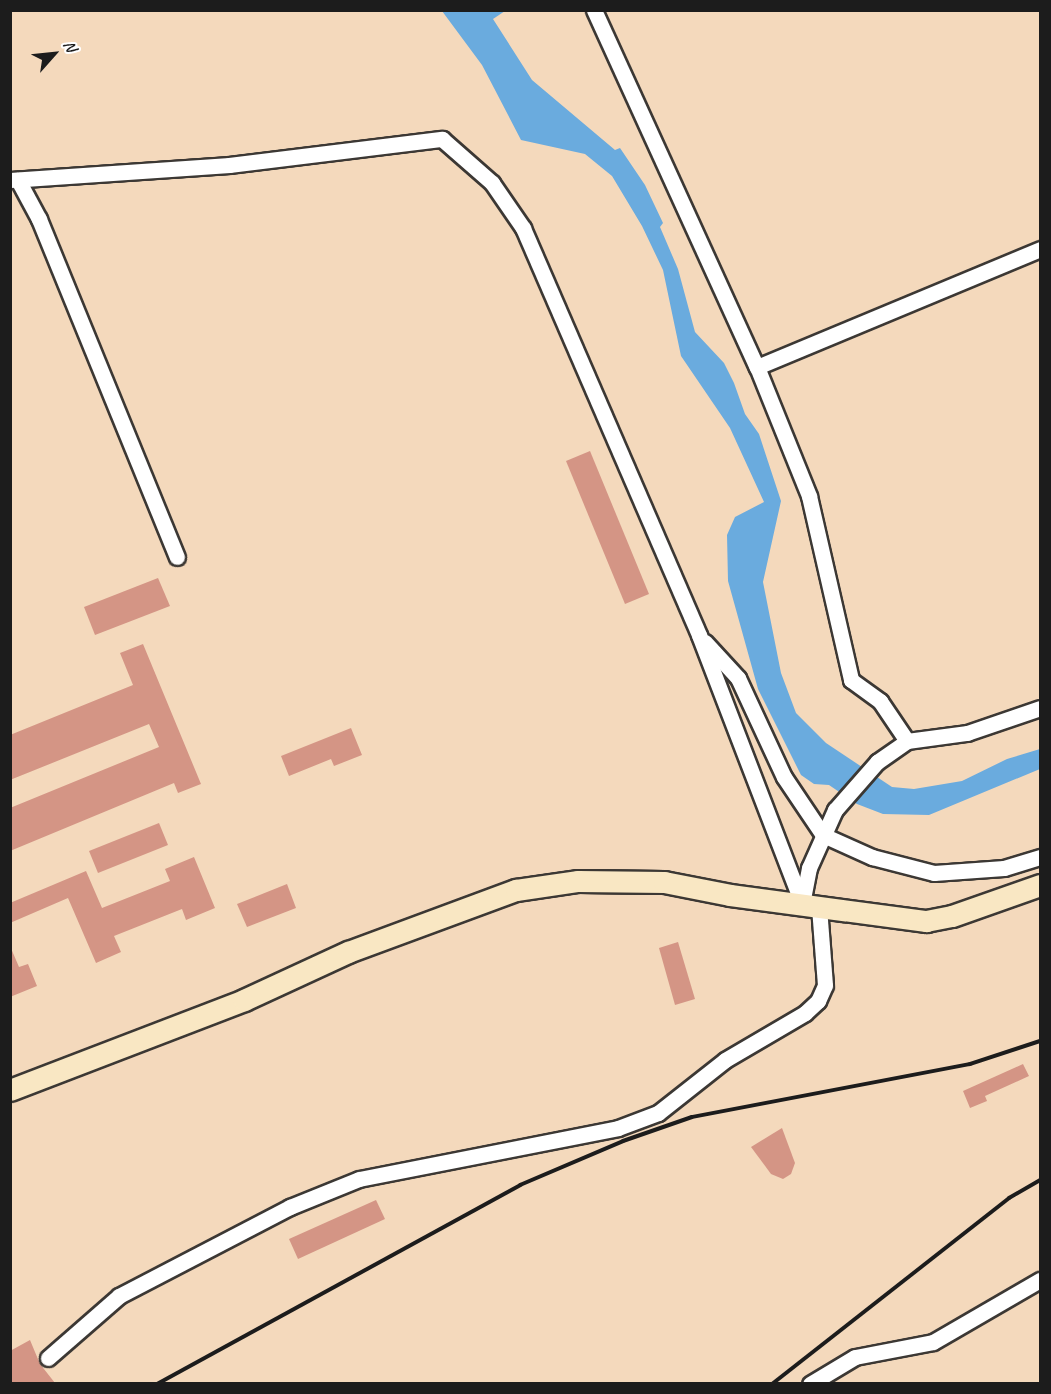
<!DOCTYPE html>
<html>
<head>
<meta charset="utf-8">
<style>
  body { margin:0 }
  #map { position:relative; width:1051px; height:1394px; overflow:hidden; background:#f4d9bc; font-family:Caveat,sans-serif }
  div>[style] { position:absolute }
  .water>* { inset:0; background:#6aabde }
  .building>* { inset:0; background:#d49585 }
  .roads { filter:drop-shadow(2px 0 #3c3834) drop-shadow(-2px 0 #3c3834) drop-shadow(0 2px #3c3834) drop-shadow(0 -2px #3c3834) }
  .street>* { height:15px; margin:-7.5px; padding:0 7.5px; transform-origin:7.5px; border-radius:7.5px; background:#fff }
  .secondary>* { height:21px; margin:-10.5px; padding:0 10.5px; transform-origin:10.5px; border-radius:10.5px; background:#f9e7c3 }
  .rail>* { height:4px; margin:-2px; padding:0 2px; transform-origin:2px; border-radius:2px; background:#1c1c1c }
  span { translate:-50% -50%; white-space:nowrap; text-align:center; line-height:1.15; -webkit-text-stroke:4.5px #fff; paint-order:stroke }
  .frame { position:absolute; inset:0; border:12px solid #1c1c1c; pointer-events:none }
  .north { position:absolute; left:24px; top:24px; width:60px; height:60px; -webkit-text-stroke:4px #fff; paint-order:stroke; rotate:63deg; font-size:16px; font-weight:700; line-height:24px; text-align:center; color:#1c1c1c }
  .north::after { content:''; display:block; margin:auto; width:21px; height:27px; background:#1c1c1c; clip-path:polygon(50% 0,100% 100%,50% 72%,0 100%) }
</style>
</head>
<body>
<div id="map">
  <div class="water">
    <div style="clip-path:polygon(442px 11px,505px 11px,493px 19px,532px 80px,615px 150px,620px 148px,645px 185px,663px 223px,660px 227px,678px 269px,695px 332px,724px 363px,734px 383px,745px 414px,759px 434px,781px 501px,763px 582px,781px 673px,796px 713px,826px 743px,892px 787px,914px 789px,962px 781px,1007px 759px,1040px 749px,1040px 769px,929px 815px,883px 814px,857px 804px,829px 785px,814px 784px,801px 775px,758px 689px,728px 581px,727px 535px,735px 517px,764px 502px,730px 428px,681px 356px,663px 270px,642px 226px,612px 176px,585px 154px,521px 140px,482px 65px)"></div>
  </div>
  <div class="building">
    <div style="clip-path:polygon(590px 451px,649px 594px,625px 604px,566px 461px)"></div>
    <div style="clip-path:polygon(158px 578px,170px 606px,95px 635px,84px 607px)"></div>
    <div style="clip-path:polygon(143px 644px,201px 784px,178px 793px,174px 783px,10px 851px,10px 808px,159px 747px,149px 724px,10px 780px,10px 735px,133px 685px,120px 653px)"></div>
    <div style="clip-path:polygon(351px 728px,362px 755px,334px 766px,331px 759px,289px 776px,281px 756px)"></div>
    <div style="clip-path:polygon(159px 823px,168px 845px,98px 873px,89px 851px)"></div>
    <div style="clip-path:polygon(194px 857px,215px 908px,186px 920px,182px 909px,114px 936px,121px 952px,96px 963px,68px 898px,10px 923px,10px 903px,86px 871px,102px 908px,170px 881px,165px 869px)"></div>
    <div style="clip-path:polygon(287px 884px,296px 908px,247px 927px,237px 904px)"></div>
    <div style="clip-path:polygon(678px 942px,695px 999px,675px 1005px,659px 948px)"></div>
    <div style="clip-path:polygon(10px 946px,19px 967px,28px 964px,37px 986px,10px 997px)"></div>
    <div style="clip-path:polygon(1023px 1064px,1029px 1076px,985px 1096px,987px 1101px,970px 1108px,963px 1091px)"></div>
    <div style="clip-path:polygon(782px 1128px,795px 1163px,791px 1174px,783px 1179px,771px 1174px,751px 1147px)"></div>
    <div style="clip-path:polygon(376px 1200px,385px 1219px,298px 1259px,289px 1239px)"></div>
    <div style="clip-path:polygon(30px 1340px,40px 1364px,55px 1383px,10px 1383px,10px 1351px)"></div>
  </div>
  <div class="roads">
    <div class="street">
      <div style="left:594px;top:10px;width:392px;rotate:65.5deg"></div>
      <div style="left:757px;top:367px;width:139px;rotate:68deg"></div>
      <div style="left:809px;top:496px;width:189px;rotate:77.1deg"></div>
      <div style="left:851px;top:680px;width:36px;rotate:36deg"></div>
      <div style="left:880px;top:701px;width:48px;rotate:56deg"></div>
      <div style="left:10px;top:180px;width:220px;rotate:-3.9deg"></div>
      <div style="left:229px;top:165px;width:215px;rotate:-7deg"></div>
      <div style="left:442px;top:139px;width:67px;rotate:41.3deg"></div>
      <div style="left:492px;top:183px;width:55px;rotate:55.4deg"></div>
      <div style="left:523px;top:228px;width:443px;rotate:66.6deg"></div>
      <div style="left:699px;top:635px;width:288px;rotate:69deg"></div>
      <div style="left:18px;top:180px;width:44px;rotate:61.7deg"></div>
      <div style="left:39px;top:219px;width:365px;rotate:67.8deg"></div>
      <div style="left:757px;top:367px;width:307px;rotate:-22.6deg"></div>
      <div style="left:705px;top:642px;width:49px;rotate:47.5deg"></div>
      <div style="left:738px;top:678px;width:109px;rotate:65.1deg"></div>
      <div style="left:784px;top:777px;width:70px;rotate:56.1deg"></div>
      <div style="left:823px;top:835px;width:54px;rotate:24.2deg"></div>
      <div style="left:872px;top:857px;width:64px;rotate:14.5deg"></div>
      <div style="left:934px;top:873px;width:70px;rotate:-4.1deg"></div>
      <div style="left:1004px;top:868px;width:38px;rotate:-17deg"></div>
      <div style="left:802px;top:904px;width:37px;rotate:-79deg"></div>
      <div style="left:809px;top:868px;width:64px;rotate:-65.9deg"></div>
      <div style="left:835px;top:810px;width:64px;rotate:-48.8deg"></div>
      <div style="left:877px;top:762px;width:37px;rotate:-35deg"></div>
      <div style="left:907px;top:741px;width:61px;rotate:-7.6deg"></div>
      <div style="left:967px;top:733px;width:77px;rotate:-18.9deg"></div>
      <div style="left:48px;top:1358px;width:94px;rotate:-41.1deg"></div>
      <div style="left:119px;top:1296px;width:193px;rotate:-27.5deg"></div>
      <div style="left:290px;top:1207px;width:74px;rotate:-22.1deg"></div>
      <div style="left:359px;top:1179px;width:264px;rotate:-11.1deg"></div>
      <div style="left:618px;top:1128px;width:43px;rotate:-20.6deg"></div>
      <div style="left:658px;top:1113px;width:85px;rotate:-38.3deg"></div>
      <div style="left:725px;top:1060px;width:93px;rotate:-30.4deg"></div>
      <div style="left:805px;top:1013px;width:18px;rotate:-43deg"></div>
      <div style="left:818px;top:1001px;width:17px;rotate:-66deg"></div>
      <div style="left:825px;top:985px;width:78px;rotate:-94.4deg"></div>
      <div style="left:810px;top:1384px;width:52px;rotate:-31deg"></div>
      <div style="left:855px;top:1357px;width:79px;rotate:-10.9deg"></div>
      <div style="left:933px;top:1342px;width:124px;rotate:-30.1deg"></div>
    </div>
    <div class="secondary">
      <div style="left:10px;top:1090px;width:251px;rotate:-21deg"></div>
      <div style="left:244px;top:1000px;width:115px;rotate:-24.8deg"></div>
      <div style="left:348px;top:952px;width:179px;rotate:-20.3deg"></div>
      <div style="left:516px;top:890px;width:63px;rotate:-8.3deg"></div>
      <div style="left:578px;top:881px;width:86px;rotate:0.7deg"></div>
      <div style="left:664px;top:882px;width:67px;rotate:11.1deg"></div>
      <div style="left:730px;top:895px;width:198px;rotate:7.6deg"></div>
      <div style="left:926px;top:921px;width:26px;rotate:-11deg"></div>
      <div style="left:952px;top:916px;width:93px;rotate:-19.4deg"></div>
    </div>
  </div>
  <div class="rail">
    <div style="left:157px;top:1384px;width:414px;rotate:-28.7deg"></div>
    <div style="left:520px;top:1185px;width:112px;rotate:-23.1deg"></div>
    <div style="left:623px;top:1141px;width:73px;rotate:-19.2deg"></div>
    <div style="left:692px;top:1117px;width:283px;rotate:-10.8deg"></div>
    <div style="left:970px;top:1064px;width:74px;rotate:-18.2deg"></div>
    <div style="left:772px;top:1384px;width:301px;rotate:-38.1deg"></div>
    <div style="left:1009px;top:1198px;width:36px;rotate:-30deg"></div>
  </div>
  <div class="frame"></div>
  <div class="north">N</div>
</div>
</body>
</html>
